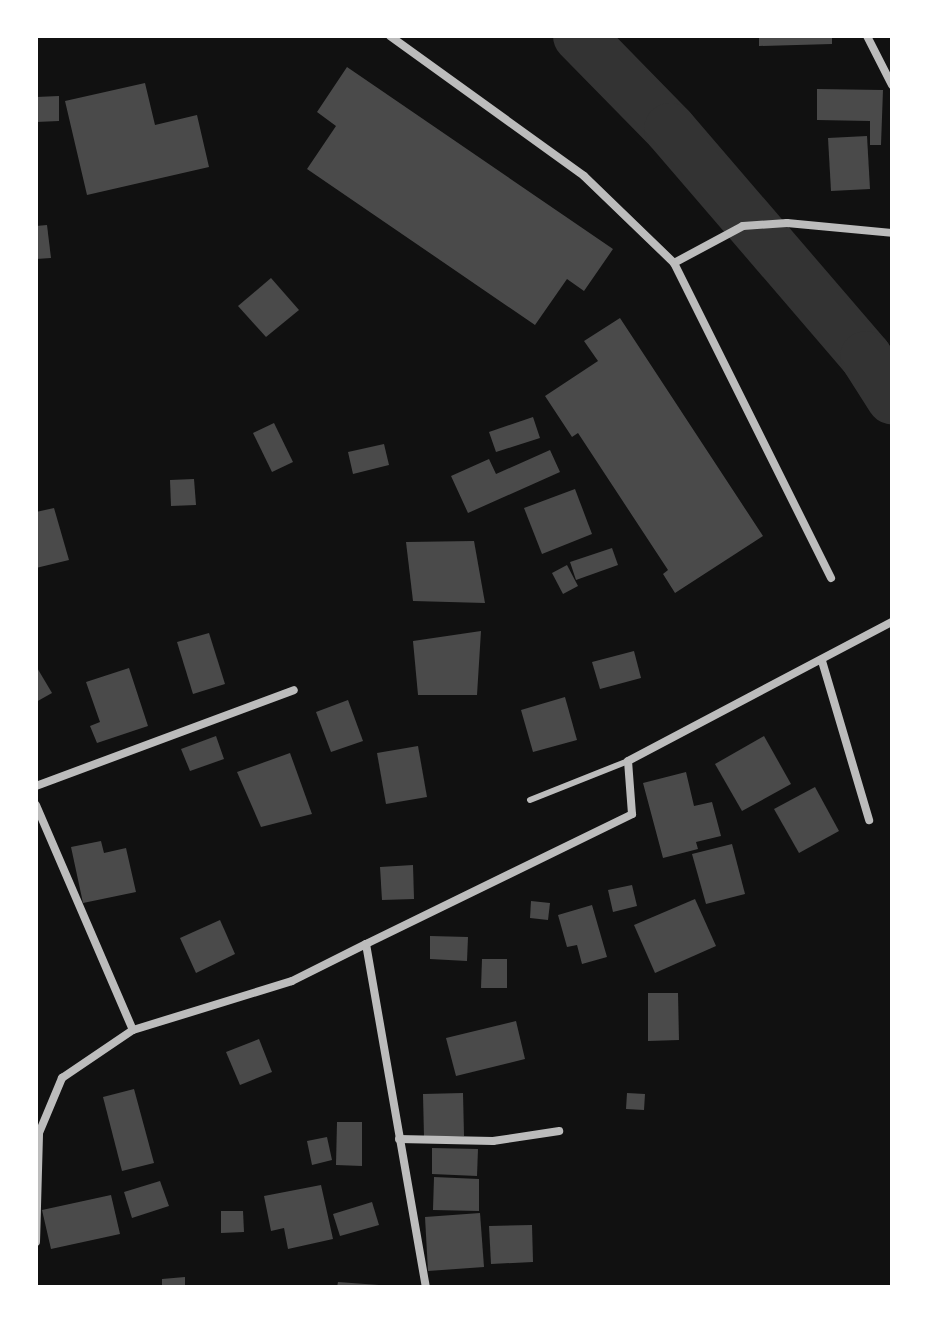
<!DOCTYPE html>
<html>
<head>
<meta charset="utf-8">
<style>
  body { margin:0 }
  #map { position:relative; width:928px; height:1323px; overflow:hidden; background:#111; font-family:Raleway,sans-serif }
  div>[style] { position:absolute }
  .river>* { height:52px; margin:-26px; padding:0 26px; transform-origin:26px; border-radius:26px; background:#333 }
  .building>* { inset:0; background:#4a4a4a }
  .service>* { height:6px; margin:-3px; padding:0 3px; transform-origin:3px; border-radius:3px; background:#bcbcbc }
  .minor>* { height:8px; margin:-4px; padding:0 4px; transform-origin:4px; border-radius:4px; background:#bcbcbc }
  span { translate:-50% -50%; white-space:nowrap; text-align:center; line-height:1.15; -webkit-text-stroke:8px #fff; paint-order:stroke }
  .frame { position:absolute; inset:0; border:38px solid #fff; pointer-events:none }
</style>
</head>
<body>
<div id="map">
  <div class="river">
    <div style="left:579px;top:36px;width:130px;rotate:45.6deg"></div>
    <div style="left:670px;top:129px;width:301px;rotate:49.3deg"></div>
    <div style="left:866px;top:357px;width:49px;rotate:57.6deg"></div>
  </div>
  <div class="building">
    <div style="clip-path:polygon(759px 36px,832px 36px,832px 44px,759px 46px)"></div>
    <div style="clip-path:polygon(347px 67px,613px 249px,584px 291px,567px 279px,535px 325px,307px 169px,336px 126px,317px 112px)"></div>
    <div style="clip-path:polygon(145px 83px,155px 125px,197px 115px,209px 167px,87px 195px,65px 101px)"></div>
    <div style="clip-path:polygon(817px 89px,883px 90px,881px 145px,870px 145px,870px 121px,817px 120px)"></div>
    <div style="clip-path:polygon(59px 96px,59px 121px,36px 122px,36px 97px)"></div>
    <div style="clip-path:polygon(867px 136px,870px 189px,831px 191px,828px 138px)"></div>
    <div style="clip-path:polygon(47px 225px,51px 258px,36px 259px,36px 226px)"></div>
    <div style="clip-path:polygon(271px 278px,299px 310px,266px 337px,238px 306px)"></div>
    <div style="clip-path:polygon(620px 318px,763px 536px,675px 593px,663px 574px,668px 570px,578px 433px,572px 437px,545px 396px,598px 361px,584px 341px)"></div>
    <div style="clip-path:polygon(533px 417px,540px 438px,496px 452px,489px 432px)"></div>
    <div style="clip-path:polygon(274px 423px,293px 462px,272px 472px,253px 433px)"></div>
    <div style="clip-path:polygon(384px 444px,389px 465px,353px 474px,348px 452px)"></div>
    <div style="clip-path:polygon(550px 450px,560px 472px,468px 513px,451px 476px,489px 459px,496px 474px)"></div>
    <div style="clip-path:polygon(194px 479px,196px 505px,171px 506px,170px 480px)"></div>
    <div style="clip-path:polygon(575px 489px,592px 534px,542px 554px,524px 508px)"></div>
    <div style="clip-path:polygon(54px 508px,69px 560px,36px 568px,36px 512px)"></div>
    <div style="clip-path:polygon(474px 541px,485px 603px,413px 601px,406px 542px)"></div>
    <div style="clip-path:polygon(612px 548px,618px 565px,576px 580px,570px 562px)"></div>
    <div style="clip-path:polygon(567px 565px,578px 586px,563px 594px,552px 573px)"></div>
    <div style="clip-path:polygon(481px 631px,477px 695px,418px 695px,413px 641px)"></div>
    <div style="clip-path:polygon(209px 633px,225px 684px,193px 694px,177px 642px)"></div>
    <div style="clip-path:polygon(634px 651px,641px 678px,600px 689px,592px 662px)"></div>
    <div style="clip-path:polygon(36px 666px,52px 693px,36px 702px)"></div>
    <div style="clip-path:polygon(129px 668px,148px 726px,97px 743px,90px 726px,100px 722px,86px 682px)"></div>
    <div style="clip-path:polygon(565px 697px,577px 740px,533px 752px,521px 710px)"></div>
    <div style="clip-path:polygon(348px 700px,363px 741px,331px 752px,316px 712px)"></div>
    <div style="clip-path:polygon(216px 736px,224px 759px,190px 771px,181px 749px)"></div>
    <div style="clip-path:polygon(764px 736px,791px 784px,742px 811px,715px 764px)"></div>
    <div style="clip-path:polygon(418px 746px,427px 797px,386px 804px,377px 753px)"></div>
    <div style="clip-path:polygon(290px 753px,312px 814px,261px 827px,237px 772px)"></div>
    <div style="clip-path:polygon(686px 772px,694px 806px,712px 802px,721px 836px,696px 842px,698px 849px,663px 858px,643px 783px)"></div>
    <div style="clip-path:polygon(815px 787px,839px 831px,799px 853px,774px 809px)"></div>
    <div style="clip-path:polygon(101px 841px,104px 853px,126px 848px,136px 892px,83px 903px,71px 847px)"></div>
    <div style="clip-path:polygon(732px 844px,745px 894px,706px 904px,692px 854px)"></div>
    <div style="clip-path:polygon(413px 865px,414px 899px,382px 900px,380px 867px)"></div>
    <div style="clip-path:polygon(632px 885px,637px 906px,613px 912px,608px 890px)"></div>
    <div style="clip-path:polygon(695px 899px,716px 946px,655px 973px,634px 925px)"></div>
    <div style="clip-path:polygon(531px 901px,550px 903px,548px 920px,530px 918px)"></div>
    <div style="clip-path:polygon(592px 905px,607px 957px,582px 964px,577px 945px,567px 947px,558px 915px)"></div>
    <div style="clip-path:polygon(220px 920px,235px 954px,196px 973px,180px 938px)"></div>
    <div style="clip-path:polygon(430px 936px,468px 937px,467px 961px,430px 959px)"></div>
    <div style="clip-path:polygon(482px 959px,507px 959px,507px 988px,481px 988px)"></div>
    <div style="clip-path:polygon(648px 993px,678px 993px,679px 1040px,648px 1041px)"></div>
    <div style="clip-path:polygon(516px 1021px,525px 1059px,456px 1076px,446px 1038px)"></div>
    <div style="clip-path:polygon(259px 1039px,272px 1072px,240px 1085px,226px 1052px)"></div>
    <div style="clip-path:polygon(134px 1089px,154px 1163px,122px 1171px,103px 1097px)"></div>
    <div style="clip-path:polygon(463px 1093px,464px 1136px,424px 1137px,423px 1094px)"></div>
    <div style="clip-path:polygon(627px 1093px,645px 1094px,644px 1110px,626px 1109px)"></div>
    <div style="clip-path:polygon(337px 1122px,362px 1122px,362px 1166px,336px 1165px)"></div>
    <div style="clip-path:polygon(327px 1137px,332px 1160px,312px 1165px,307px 1141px)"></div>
    <div style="clip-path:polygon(432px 1148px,478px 1149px,477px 1176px,432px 1174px)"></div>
    <div style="clip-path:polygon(434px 1177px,479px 1179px,479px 1211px,433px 1210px)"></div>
    <div style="clip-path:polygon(160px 1181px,169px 1206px,132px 1218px,124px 1192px)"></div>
    <div style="clip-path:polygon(321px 1185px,333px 1239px,288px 1249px,284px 1228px,271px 1231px,264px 1196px)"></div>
    <div style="clip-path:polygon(111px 1195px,120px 1234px,51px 1249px,42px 1210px)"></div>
    <div style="clip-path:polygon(372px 1202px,379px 1225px,340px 1236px,333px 1214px)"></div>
    <div style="clip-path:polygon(221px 1211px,243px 1211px,244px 1232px,221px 1233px)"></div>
    <div style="clip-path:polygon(480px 1213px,484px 1267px,428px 1271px,425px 1217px)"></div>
    <div style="clip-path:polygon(532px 1225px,533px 1262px,491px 1264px,489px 1226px)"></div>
    <div style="clip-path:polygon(185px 1277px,185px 1287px,162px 1287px,162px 1279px)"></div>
    <div style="clip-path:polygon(338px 1282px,379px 1285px,379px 1287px,337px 1287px)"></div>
  </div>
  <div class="service">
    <div style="left:530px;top:800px;width:105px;rotate:-21.7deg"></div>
  </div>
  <div class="minor">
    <div style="left:390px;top:36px;width:239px;rotate:35.8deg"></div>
    <div style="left:584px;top:176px;width:125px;rotate:44deg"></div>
    <div style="left:674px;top:263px;width:352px;rotate:63.5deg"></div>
    <div style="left:867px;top:36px;width:55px;rotate:63deg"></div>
    <div style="left:674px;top:263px;width:78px;rotate:-28.2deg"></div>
    <div style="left:743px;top:226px;width:44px;rotate:-3.9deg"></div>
    <div style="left:787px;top:223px;width:105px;rotate:5.4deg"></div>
    <div style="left:822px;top:661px;width:166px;rotate:73.5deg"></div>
    <div style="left:36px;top:786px;width:275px;rotate:-20.4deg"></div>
    <div style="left:36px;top:805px;width:245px;rotate:66.7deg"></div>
    <div style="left:133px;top:1030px;width:166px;rotate:-17.1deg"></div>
    <div style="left:292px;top:981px;width:83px;rotate:-26.6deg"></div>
    <div style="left:366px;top:944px;width:348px;rotate:80.1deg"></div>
    <div style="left:366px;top:944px;width:296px;rotate:-26deg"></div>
    <div style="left:632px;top:814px;width:53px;rotate:-94.3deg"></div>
    <div style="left:628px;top:761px;width:298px;rotate:-27.8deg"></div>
    <div style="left:399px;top:1139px;width:94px;rotate:1.2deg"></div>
    <div style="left:493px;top:1141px;width:67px;rotate:-8.6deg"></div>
    <div style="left:36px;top:1242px;width:109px;rotate:-88.4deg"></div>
    <div style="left:39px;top:1133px;width:60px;rotate:-67.3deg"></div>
    <div style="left:62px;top:1078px;width:86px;rotate:-34.1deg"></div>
  </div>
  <div class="frame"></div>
</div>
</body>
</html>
